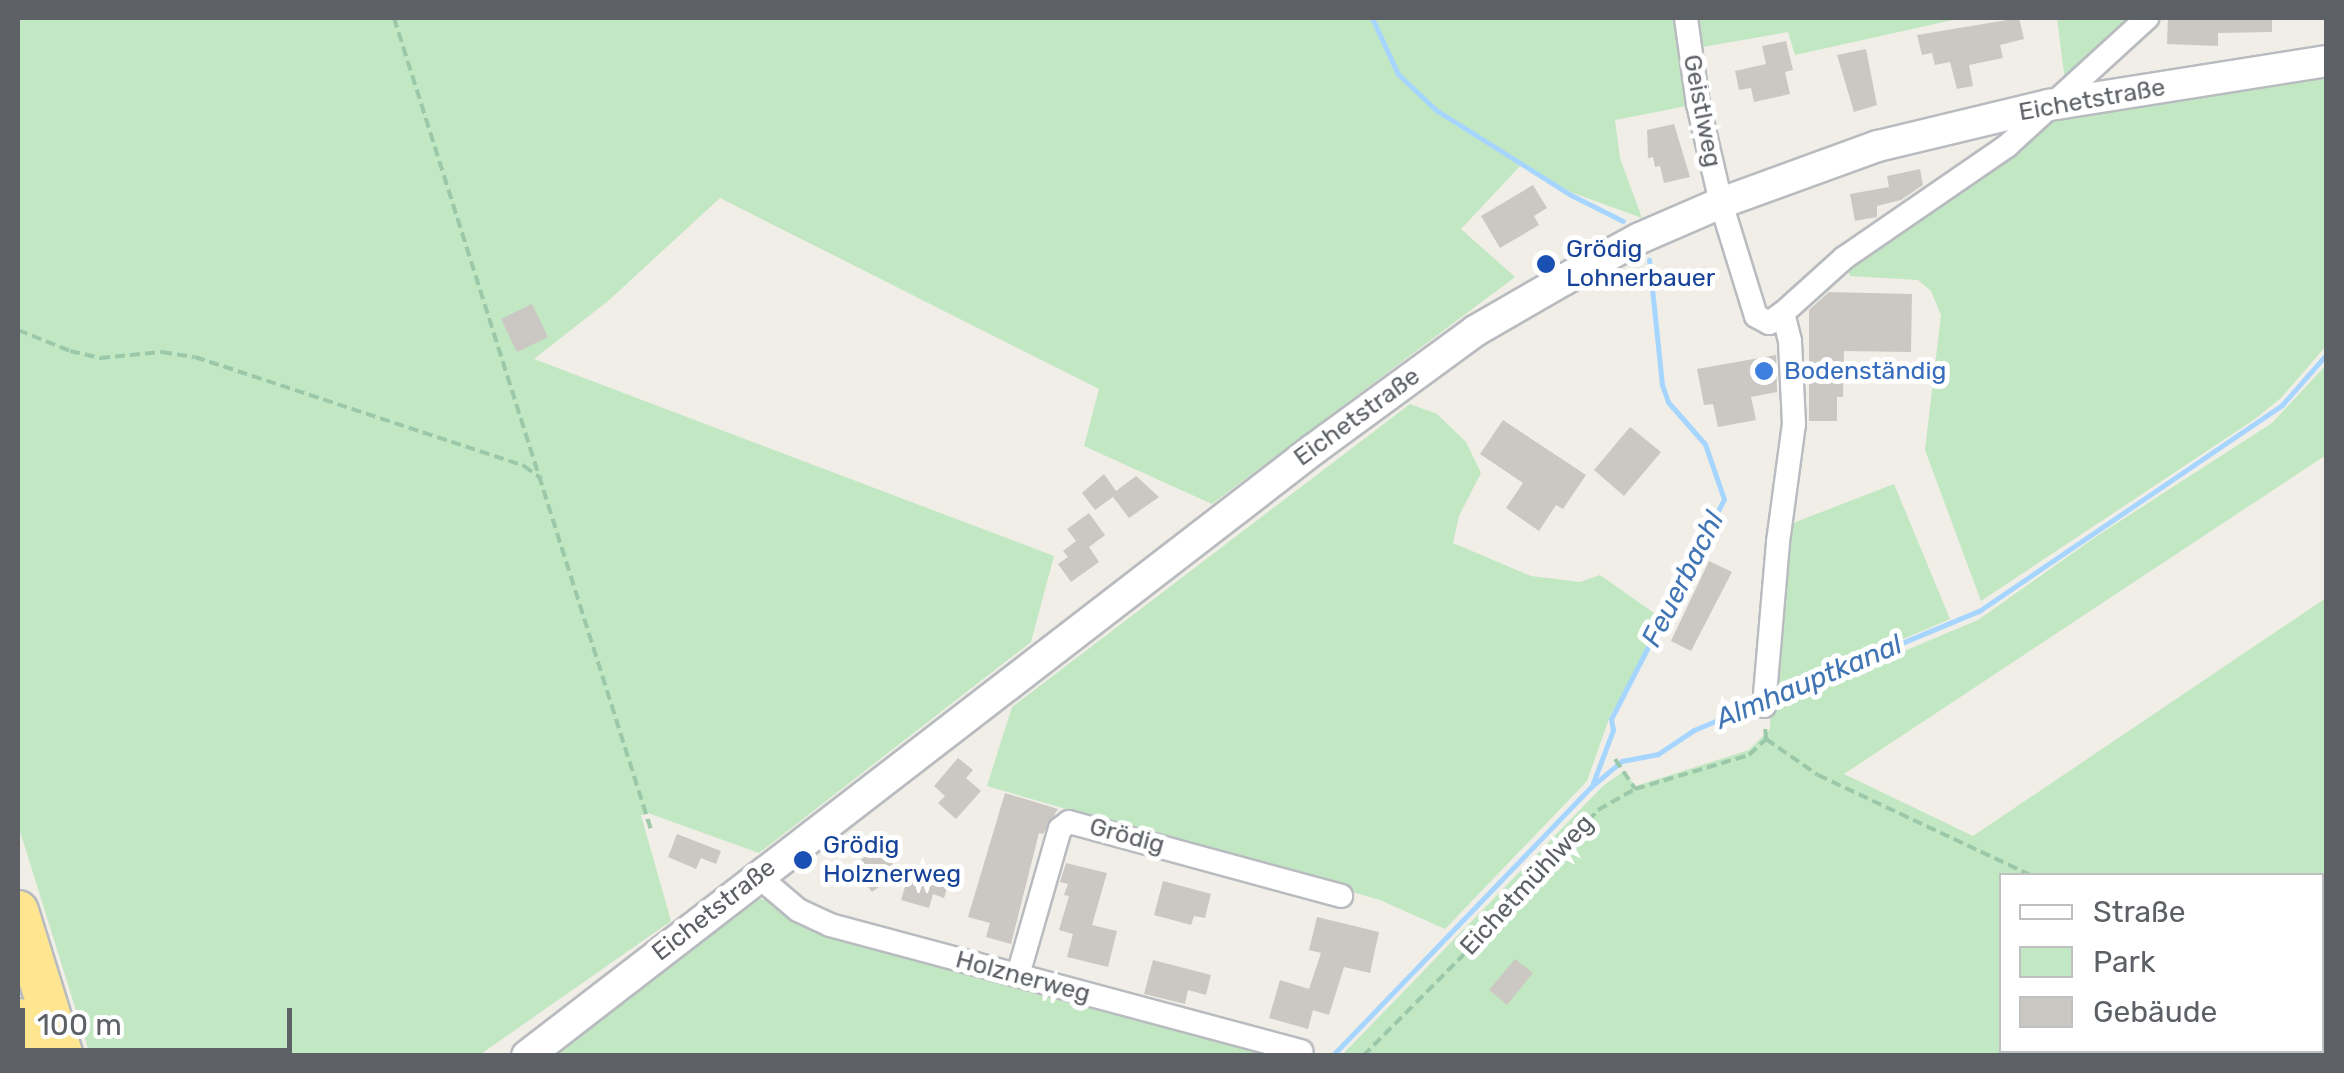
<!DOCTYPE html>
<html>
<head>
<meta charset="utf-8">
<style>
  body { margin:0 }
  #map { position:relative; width:2344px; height:1073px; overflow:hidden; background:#f0eee6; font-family:Rubik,sans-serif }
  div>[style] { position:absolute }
  .green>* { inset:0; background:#c2e7c3 }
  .stream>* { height:5px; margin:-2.5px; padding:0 2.5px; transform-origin:2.5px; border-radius:2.5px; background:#a6d6ff }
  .building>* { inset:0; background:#cbc8c3 }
  .path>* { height:4px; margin-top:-2px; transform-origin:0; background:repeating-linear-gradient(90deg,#9bc8a9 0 10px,transparent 0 15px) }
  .roads { filter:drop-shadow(2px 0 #b8bbbf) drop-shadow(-2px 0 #b8bbbf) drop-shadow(0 2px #b8bbbf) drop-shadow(0 -2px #b8bbbf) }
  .street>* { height:22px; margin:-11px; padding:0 11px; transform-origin:11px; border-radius:11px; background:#fff }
  .secondary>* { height:30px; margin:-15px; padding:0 15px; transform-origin:15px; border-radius:15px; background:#fff }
  .highway>* { height:40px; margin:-20px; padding:0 20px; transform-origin:20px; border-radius:20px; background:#fee58f }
  .dots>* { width:28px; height:28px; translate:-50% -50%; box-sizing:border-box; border:5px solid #fff; border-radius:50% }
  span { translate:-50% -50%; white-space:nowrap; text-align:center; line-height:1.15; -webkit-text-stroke:10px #fff; paint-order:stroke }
  .street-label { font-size:25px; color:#5d6166 }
  .transit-label { font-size:25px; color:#164399 }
  .left { translate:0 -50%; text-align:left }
  .shop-label { font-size:25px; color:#366cbe }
  .water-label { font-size:28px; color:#4175b3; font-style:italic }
  .frame { position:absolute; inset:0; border:20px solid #5d6166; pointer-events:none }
  .legend { position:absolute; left:1999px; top:873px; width:325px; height:180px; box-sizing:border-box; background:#fff; border:2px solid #bec0c2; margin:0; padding:12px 18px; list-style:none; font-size:30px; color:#5d6166 }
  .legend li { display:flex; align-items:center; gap:20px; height:50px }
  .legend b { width:50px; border:2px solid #bec0c2 }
  .scale { position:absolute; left:20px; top:1008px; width:272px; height:45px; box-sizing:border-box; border:5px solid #5d6166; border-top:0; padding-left:12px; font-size:30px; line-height:35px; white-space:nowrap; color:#5d6166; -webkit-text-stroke:8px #fff; paint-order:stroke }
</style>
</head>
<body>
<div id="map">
  <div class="green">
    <div style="clip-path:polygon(18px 18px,1962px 18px,1795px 55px,1788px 32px,1685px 50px,1692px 105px,1615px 120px,1620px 158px,1642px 218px,1565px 190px,1521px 165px,1461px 229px,1515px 277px,1212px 504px,1084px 446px,1099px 389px,720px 198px,608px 301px,534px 359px,1054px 556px,1031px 642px,759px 853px,648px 813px,641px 815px,671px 921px,478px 1056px,90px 1055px,18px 825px)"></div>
    <div style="clip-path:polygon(2057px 18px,2136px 18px,2065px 81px)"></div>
    <div style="clip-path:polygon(2326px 69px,2326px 346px,2281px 398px,2255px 419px,1981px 601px,1925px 450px,1941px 315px,1931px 291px,1918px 280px,1850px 276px,1846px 266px,2055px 115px)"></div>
    <div style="clip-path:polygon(evenodd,2326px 365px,2326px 455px,1844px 774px,1973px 836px,2326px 598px,2326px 1055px,1341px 1056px,1604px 785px,1623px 772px,1636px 786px,1749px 750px,1770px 729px,1771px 700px,1840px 678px,1978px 620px,2097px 536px,2272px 423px,2326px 365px,2002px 876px,2322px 876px,2322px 1050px,2002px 1050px,2002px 876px)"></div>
    <div style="clip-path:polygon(1410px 404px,1437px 414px,1466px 442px,1481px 473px,1459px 516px,1453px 543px,1531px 576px,1580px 582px,1600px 575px,1664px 620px,1610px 716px,1587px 781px,1445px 929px,1380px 900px,987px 786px,1012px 707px)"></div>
    <div style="clip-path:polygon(1894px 484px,1950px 619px,1861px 657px,1773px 685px,1788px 525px)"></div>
    <div style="clip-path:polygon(753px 898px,776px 901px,1289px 1056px,545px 1056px)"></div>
  </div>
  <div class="stream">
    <div style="left:1372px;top:18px;width:62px;rotate:65.1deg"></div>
    <div style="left:1398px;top:74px;width:52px;rotate:43.5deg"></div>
    <div style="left:1436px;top:110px;width:160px;rotate:32.2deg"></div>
    <div style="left:1571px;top:195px;width:58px;rotate:26.6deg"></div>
    <div style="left:1772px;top:697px;width:224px;rotate:-22.6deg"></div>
    <div style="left:1979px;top:611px;width:366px;rotate:-34.2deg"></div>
    <div style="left:2282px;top:405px;width:67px;rotate:-48.7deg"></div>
    <div style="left:1593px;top:783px;width:57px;rotate:-69.3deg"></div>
    <div style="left:1613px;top:730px;width:11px;rotate:-100deg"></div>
    <div style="left:1611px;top:719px;width:247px;rotate:-62.8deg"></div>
    <div style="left:1724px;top:499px;width:58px;rotate:-109.1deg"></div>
    <div style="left:1705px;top:444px;width:56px;rotate:-131.4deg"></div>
    <div style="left:1668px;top:402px;width:18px;rotate:-109deg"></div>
    <div style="left:1662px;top:385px;width:126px;rotate:-95.9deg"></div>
    <div style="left:1332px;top:1056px;width:375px;rotate:-46.1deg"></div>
    <div style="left:1592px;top:786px;width:39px;rotate:-40deg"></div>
    <div style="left:1622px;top:761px;width:37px;rotate:-11deg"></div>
    <div style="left:1658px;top:754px;width:43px;rotate:-33.7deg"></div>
    <div style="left:1694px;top:730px;width:69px;rotate:-22.9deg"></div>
  </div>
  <div class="building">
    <div style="clip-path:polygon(2019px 18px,2024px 39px,2000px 45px,2003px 58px,1969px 65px,1973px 86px,1957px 89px,1950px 62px,1935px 65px,1932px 53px,1922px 55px,1917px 35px)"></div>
    <div style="clip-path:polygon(2168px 18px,2272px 18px,2272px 32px,2218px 33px,2218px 46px,2167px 44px)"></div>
    <div style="clip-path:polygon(1786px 41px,1793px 70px,1785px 72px,1790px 94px,1754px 102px,1751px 88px,1739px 90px,1735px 71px,1766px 64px,1762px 46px)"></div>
    <div style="clip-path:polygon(1866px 49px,1877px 105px,1854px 112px,1837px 55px)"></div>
    <div style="clip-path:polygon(1674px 124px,1690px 177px,1664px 183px,1660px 166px,1655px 167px,1653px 157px,1648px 158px,1647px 130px)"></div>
    <div style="clip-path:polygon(1920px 169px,1923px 185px,1901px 200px,1877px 206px,1877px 217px,1855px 221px,1850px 194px,1889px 187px,1887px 176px)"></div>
    <div style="clip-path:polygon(1533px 185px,1547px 208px,1534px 216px,1539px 225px,1500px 248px,1481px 216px)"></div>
    <div style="clip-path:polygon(1829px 292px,1912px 294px,1911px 352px,1844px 351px,1843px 397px,1837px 397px,1837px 421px,1809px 421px,1809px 310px)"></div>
    <div style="clip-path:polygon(532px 304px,548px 337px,517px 352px,501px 319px)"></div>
    <div style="clip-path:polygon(1776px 355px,1777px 392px,1751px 397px,1756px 420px,1718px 427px,1713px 404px,1704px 405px,1697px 369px)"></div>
    <div style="clip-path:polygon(1503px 420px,1586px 475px,1563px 509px,1556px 505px,1539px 531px,1506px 508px,1523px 483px,1480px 454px)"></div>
    <div style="clip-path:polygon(1630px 427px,1661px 452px,1624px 496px,1594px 470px)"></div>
    <div style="clip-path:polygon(1104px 474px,1116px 491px,1136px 476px,1159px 497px,1129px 518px,1113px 497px,1095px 510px,1082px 493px)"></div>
    <div style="clip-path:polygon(1089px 513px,1105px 535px,1089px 547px,1099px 562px,1071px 582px,1058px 564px,1068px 557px,1063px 551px,1076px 541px,1067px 529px)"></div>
    <div style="clip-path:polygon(1709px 561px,1732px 572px,1691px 651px,1671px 641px)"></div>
    <div style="clip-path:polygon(958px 758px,973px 770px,966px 778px,981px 791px,956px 819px,938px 803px,945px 796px,934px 786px)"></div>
    <div style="clip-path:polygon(1005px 793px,1058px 809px,1043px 834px,1039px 833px,1011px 944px,986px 937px,990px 923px,968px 917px)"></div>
    <div style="clip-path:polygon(677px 834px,721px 851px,716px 864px,701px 858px,696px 869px,668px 857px)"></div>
    <div style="clip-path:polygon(880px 846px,893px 864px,905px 868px,872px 892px,852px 866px)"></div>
    <div style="clip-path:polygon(1066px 863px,1107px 873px,1092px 925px,1117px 931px,1108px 967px,1067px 957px,1073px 934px,1059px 930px,1069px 896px,1064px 895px,1068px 884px,1060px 882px)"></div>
    <div style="clip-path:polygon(910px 870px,949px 882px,944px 898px,933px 894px,929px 908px,901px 900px)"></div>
    <div style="clip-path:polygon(1163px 881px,1211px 894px,1205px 918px,1194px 916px,1191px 925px,1154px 915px)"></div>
    <div style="clip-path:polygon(1317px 917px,1379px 932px,1370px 973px,1344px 967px,1329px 1015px,1313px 1010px,1308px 1029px,1269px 1018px,1280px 980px,1309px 989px,1321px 953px,1309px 950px)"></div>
    <div style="clip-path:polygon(1515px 959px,1533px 973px,1507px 1005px,1489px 990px)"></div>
    <div style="clip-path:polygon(1153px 960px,1211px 975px,1206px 995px,1188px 990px,1185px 1004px,1144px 994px)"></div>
  </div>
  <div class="path">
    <div style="left:394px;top:18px;width:855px;rotate:72.43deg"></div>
    <div style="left:18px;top:330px;width:56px;rotate:22deg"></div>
    <div style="left:70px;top:351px;width:31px;rotate:13deg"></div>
    <div style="left:100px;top:358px;width:62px;rotate:-5.5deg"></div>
    <div style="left:162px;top:352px;width:33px;rotate:9deg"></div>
    <div style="left:195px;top:357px;width:347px;rotate:18.3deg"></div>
    <div style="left:524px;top:466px;width:22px;rotate:36deg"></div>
    <div style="left:1766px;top:739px;width:63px;rotate:34.7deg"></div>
    <div style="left:1818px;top:775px;width:238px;rotate:25.2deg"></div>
    <div style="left:1615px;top:759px;width:36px;rotate:56deg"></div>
    <div style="left:2322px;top:938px;width:4px"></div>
    <div style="left:1363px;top:1056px;width:235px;rotate:-45.2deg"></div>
    <div style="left:1529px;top:889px;width:105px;rotate:-48.9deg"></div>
    <div style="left:1598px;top:810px;width:43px;rotate:-29.6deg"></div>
    <div style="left:1635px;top:789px;width:119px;rotate:-16.6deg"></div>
    <div style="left:1749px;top:755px;width:23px;rotate:-43deg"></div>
    <div style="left:1766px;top:739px;width:13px;rotate:-94deg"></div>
  </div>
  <div class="roads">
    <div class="street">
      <div style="left:1686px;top:18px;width:87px;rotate:82.1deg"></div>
      <div style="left:1698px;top:104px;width:102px;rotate:76.9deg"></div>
      <div style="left:1721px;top:203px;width:118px;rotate:72.8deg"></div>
      <div style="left:1756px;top:316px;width:15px;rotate:28deg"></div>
      <div style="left:1769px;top:323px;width:17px;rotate:-36deg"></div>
      <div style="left:1764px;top:706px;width:165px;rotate:-85.1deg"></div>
      <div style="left:1778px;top:542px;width:119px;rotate:-82.3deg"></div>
      <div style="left:1794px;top:424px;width:83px;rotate:-92.8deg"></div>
      <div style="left:1790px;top:341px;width:29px;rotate:-104deg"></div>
      <div style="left:1783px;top:313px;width:82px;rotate:-42deg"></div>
      <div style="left:1844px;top:258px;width:198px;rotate:-34.5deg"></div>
      <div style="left:2007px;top:146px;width:190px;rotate:-42.4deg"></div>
      <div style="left:758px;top:876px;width:52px;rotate:40.4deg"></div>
      <div style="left:798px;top:910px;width:35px;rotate:25deg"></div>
      <div style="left:830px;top:925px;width:488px;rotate:15deg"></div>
      <div style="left:1018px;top:975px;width:152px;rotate:-74deg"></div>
      <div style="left:1060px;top:829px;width:11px;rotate:-38deg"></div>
      <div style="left:1069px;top:822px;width:282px;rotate:15.2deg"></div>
    </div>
    <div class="secondary">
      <div style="left:527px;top:1056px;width:994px;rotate:-37.64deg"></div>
      <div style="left:1314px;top:449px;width:200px;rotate:-36.2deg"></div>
      <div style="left:1475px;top:331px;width:104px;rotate:-30deg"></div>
      <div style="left:1565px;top:279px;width:85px;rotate:-28.7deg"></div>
      <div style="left:1640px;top:238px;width:88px;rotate:-23.4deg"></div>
      <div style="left:1721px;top:203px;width:167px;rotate:-20deg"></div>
      <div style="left:1878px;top:146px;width:176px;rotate:-13.5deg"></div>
      <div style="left:2049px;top:105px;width:280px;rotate:-9deg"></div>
    </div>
    <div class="highway">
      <div style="left:18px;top:911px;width:152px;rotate:72.8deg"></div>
      <div style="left:18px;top:1019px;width:39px;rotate:73deg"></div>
    </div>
  </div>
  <div class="dots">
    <div style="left:1546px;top:264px;background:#1a4fb4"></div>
    <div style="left:1764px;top:371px;background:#3f7fe0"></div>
    <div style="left:803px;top:860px;background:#1a4fb4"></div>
  </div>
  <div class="street-label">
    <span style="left:2092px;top:100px;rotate:-10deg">Eichetstraße</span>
    <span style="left:1702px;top:111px;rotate:79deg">Geistlweg</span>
    <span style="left:1357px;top:417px;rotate:-36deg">Eichetstraße</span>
    <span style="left:1127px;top:836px;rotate:15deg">Grödig</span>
    <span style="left:1527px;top:885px;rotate:-47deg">Eichetmühlweg</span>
    <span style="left:714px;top:910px;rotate:-38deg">Eichetstraße</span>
    <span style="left:1023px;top:977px;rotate:15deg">Holznerweg</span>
  </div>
  <div class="transit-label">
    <span class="left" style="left:1566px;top:264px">Grödig<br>Lohnerbauer</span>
    <span class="left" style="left:823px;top:860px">Grödig<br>Holznerweg</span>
  </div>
  <div class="shop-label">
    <span class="left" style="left:1784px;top:371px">Bodenständig</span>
  </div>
  <div class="water-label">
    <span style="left:1683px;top:579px;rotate:-63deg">Feuerbachl</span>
    <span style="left:1809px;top:682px;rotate:-23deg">Almhauptkanal</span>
  </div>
  <div class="frame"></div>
  <ul class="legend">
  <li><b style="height:12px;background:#fff"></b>Straße</li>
  <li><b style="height:28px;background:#c2e7c3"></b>Park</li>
  <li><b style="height:28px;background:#cbc8c3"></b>Gebäude</li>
  </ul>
  <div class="scale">100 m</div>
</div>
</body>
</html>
